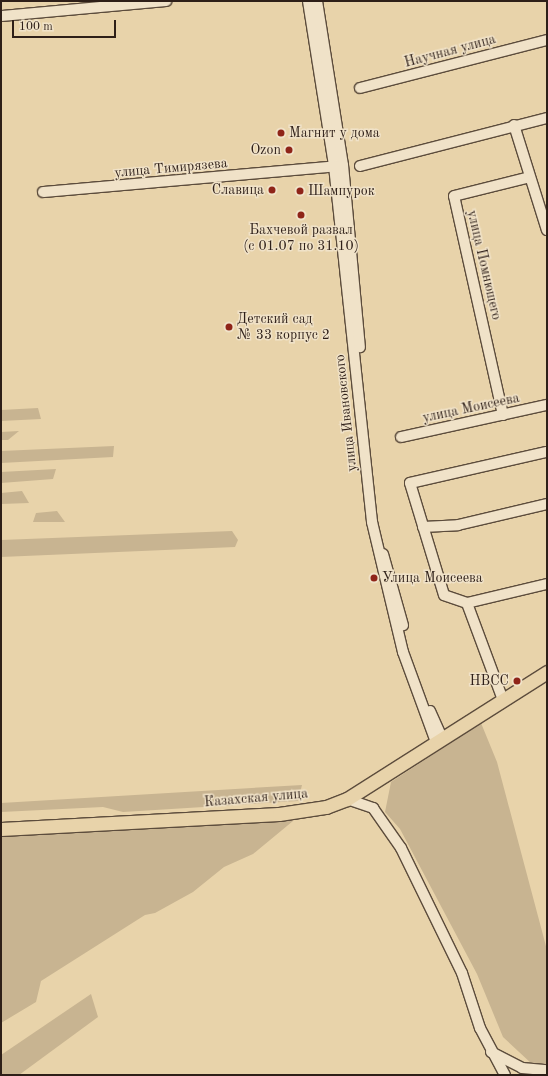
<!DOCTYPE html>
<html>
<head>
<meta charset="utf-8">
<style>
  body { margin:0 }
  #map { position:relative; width:548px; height:1076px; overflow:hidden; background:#e8d3aa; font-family:"Old Standard TT",serif }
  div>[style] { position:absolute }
  .green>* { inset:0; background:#c8b491 }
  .roads { filter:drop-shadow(1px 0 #5c4c3c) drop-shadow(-1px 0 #5c4c3c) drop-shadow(0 1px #5c4c3c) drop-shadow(0 -1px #5c4c3c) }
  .minor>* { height:10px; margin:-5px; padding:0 5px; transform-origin:5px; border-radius:5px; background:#f0e2c8 }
  .major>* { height:13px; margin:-6.5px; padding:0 6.5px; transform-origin:6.5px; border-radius:6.5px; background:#e8d3aa }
  .dots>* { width:11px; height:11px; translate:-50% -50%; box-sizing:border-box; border:2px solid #f0e2c8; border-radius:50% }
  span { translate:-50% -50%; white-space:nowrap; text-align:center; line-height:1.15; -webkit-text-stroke:3px #f0e2c8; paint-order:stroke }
  .street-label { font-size:14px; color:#2e1f18 }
  .poi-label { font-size:14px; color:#2e1f18 }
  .left { translate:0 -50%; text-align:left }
  .right { translate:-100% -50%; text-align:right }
  .frame { position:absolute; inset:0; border:2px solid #2e1f18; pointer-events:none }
  .scale { position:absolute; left:12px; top:20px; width:104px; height:18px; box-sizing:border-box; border:2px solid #2e1f18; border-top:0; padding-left:5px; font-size:12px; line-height:14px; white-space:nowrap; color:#2e1f18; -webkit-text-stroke:3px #f0e2c8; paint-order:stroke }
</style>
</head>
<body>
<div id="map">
  <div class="green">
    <div style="clip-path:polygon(38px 408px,41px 419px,1px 421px,1px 410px)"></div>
    <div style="clip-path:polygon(19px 431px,8px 440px,1px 440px,1px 432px)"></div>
    <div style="clip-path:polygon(114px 446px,113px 457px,1px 463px,1px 451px)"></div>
    <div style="clip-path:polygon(56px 469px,53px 479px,1px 483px,1px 472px)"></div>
    <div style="clip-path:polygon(22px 491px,29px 503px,1px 504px,1px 493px)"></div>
    <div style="clip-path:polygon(57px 511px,65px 522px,33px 522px,36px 513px)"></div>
    <div style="clip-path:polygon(232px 531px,238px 540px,235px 547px,1px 557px,1px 540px)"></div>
    <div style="clip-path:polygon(481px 723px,497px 762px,547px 950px,547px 1064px,532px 1064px,503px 1037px,477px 974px,400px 829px,385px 812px,391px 782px)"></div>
    <div style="clip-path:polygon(302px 785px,298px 801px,123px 812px,103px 807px,1px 812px,1px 803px)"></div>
    <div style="clip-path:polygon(283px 817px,293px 821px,253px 854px,224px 867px,193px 892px,155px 913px,145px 915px,41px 981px,36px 1002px,1px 1023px,1px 833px)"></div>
    <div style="clip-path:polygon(91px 994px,98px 1017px,19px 1075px,1px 1075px,1px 1055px)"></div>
  </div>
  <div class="roads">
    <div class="minor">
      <div style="left:308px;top:1px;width:167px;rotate:81deg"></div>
      <div style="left:334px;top:166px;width:358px;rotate:83.9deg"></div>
      <div style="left:372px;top:522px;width:134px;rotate:76.6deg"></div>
      <div style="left:403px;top:652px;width:96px;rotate:69.9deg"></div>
      <div style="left:317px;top:1px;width:166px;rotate:81deg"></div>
      <div style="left:343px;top:165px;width:183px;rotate:84.7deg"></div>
      <div style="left:1px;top:16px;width:166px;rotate:-5.2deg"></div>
      <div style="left:360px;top:88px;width:193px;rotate:-14.4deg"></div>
      <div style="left:514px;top:125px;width:110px;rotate:72.6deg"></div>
      <div style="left:360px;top:166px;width:193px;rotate:-14.4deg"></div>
      <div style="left:43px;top:192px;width:298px;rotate:-5deg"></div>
      <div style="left:503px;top:415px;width:224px;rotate:-102.6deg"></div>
      <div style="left:454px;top:196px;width:78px;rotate:-14deg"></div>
      <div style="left:401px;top:437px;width:149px;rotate:-12.4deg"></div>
      <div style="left:423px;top:527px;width:35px;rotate:-3deg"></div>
      <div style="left:458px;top:525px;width:91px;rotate:-13.3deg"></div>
      <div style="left:383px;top:554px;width:74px;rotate:74.3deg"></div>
      <div style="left:467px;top:603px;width:82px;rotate:-13.4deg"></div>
      <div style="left:503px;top:700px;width:103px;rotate:-110.4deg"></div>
      <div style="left:467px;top:603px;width:24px;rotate:-161deg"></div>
      <div style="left:444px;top:595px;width:117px;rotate:-106.9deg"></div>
      <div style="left:410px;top:483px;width:140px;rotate:-12.8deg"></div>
      <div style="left:430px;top:711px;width:30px;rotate:66deg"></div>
      <div style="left:347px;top:799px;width:28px;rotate:19deg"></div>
      <div style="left:373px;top:808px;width:49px;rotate:55deg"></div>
      <div style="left:401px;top:848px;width:139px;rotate:64deg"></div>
      <div style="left:462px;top:973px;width:58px;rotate:71.9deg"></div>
      <div style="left:480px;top:1028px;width:53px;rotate:62deg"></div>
      <div style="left:491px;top:1052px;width:35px;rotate:27deg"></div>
      <div style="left:522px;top:1068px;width:25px;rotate:5deg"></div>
    </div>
    <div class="major">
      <div style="left:1px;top:829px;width:278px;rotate:-3.1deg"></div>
      <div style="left:279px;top:814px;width:48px;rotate:-8.5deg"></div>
      <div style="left:326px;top:807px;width:22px;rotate:-21deg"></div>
      <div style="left:347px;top:799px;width:237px;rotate:-32.4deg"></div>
    </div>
  </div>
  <div class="dots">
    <div style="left:281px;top:133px;background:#8f2418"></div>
    <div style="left:289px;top:150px;background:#8f2418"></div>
    <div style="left:272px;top:190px;background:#8f2418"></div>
    <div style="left:300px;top:191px;background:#8f2418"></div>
    <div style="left:301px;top:215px;background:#8f2418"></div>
    <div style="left:229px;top:327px;background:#8f2418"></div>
    <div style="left:374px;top:578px;background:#8f2418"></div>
    <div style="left:517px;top:681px;background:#8f2418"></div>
  </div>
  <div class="street-label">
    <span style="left:450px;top:51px;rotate:-15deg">Научная улица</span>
    <span style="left:171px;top:168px;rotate:-5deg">улица Тимирязева</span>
    <span style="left:484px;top:265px;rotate:77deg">улица Помнющего</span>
    <span style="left:471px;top:408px;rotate:-12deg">улица Моисеева</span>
    <span style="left:346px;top:413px;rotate:-96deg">улица Ивановского</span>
    <span style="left:256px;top:798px;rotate:-5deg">Казахская улица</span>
  </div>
  <div class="poi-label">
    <span class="left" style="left:289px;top:133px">Магнит у дома</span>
    <span class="right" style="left:281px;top:150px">Ozon</span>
    <span class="right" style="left:264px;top:190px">Славица</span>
    <span class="left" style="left:308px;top:191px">Шампурок</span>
    <span style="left:301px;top:238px">Бахчевой развал<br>(с 01.07 по 31.10)</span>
    <span class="left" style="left:237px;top:327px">Детский сад<br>№ 33 корпус 2</span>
    <span class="left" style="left:382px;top:578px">Улица Моисеева</span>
    <span class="right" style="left:509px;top:681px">НВСС</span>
  </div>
  <div class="frame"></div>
  <div class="scale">100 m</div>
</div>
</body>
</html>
